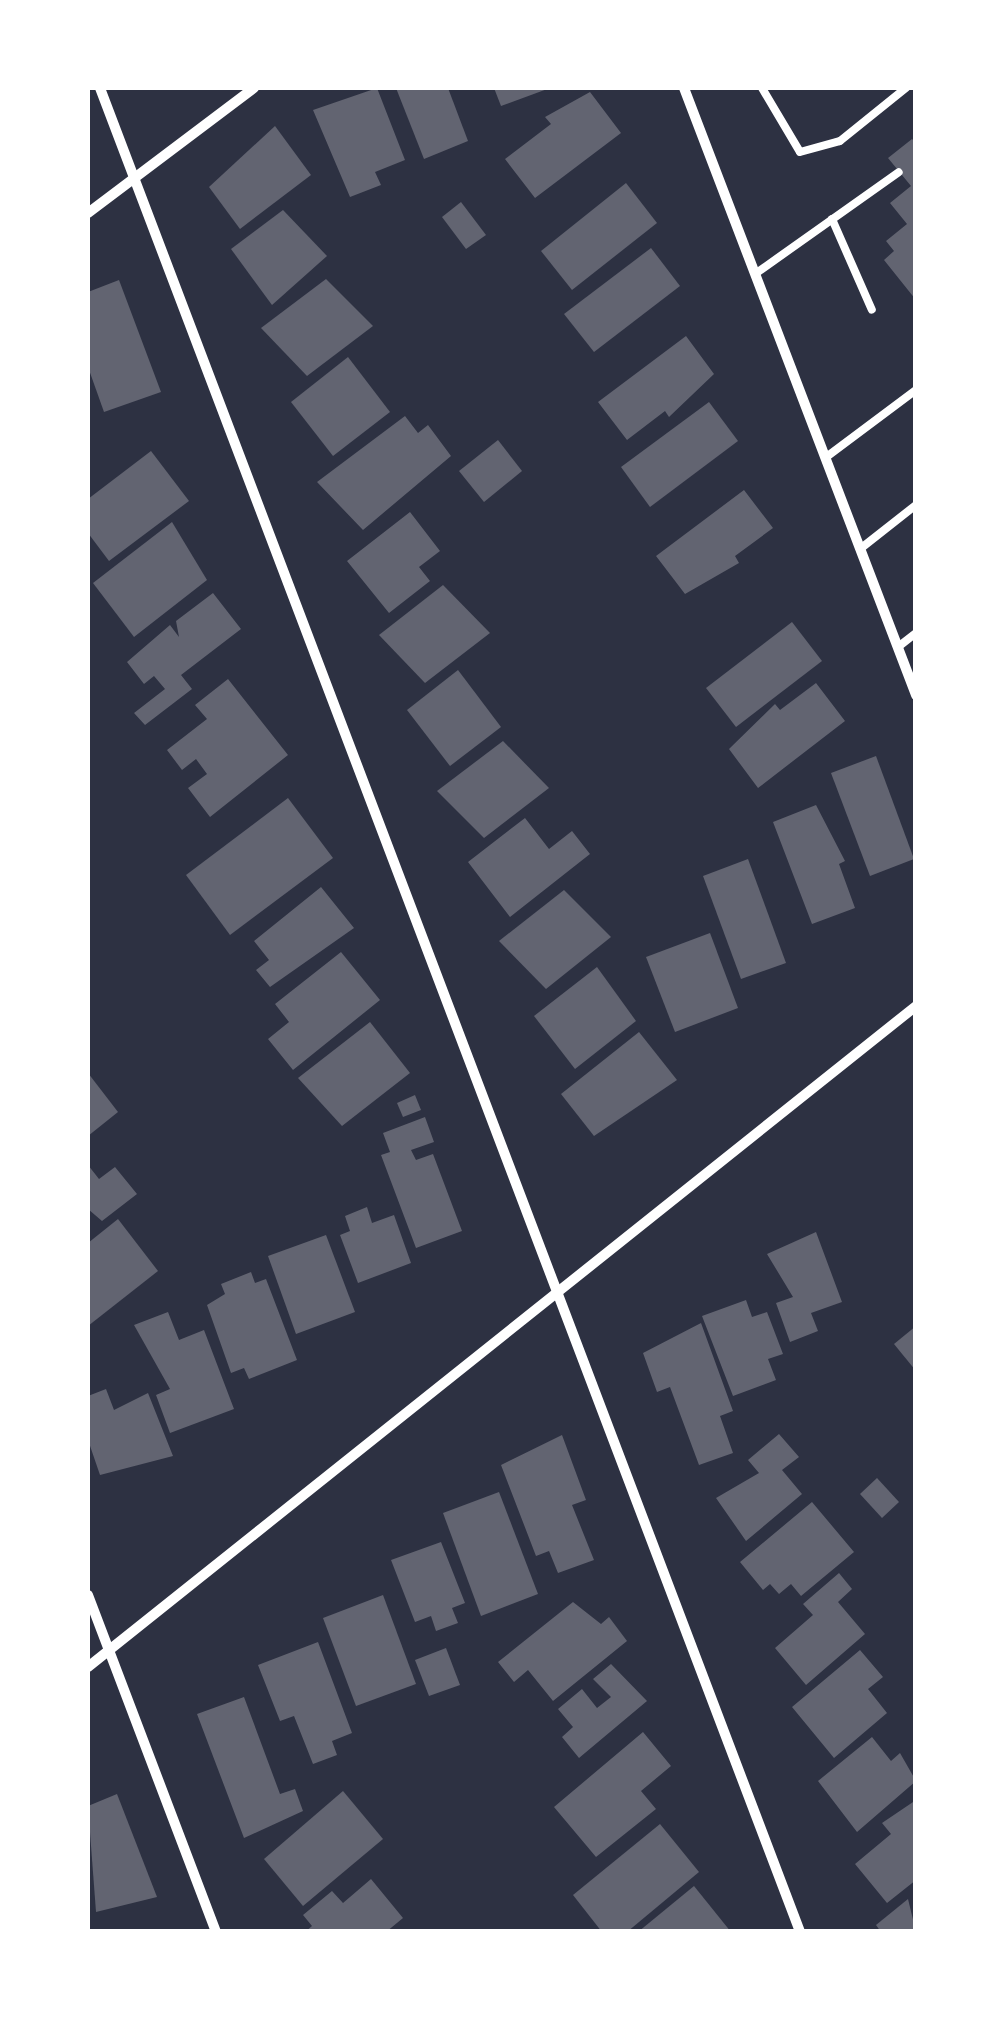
<!DOCTYPE html>
<html>
<head>
<meta charset="utf-8">
<style>
  body { margin:0 }
  #map { position:relative; width:1003px; height:2019px; overflow:hidden; background:#2d3142; font-family:"Noto Sans",sans-serif }
  div>[style] { position:absolute }
  .building>* { inset:0; background:#626471 }
  .service>* { height:8px; margin:-4px; padding:0 4px; transform-origin:4px; border-radius:4px; background:#fff }
  .minor>* { height:10px; margin:-5px; padding:0 5px; transform-origin:5px; border-radius:5px; background:#fff }
  span { translate:-50% -50%; white-space:nowrap; text-align:center; line-height:1.15; -webkit-text-stroke:10px #fff; paint-order:stroke }
  .frame { position:absolute; inset:0; border:90px solid #fff; pointer-events:none }
</style>
</head>
<body>
<div id="map">
  <div class="building">
    <div style="clip-path:polygon(377px 88px,405px 160px,375px 172px,381px 185px,350px 197px,313px 110px)"></div>
    <div style="clip-path:polygon(396px 88px,448px 88px,468px 141px,424px 159px)"></div>
    <div style="clip-path:polygon(494px 88px,550px 88px,501px 106px)"></div>
    <div style="clip-path:polygon(590px 92px,621px 133px,535px 198px,505px 159px,551px 124px,545px 117px)"></div>
    <div style="clip-path:polygon(275px 126px,311px 175px,240px 229px,209px 187px)"></div>
    <div style="clip-path:polygon(912px 139px,916px 143px,916px 300px,884px 260px,894px 251px,886px 241px,907px 224px,890px 203px,911px 186px,888px 158px)"></div>
    <div style="clip-path:polygon(626px 183px,657px 223px,572px 290px,541px 251px)"></div>
    <div style="clip-path:polygon(461px 202px,486px 235px,466px 249px,442px 217px)"></div>
    <div style="clip-path:polygon(283px 210px,327px 256px,272px 305px,231px 249px)"></div>
    <div style="clip-path:polygon(651px 248px,680px 286px,594px 352px,564px 314px)"></div>
    <div style="clip-path:polygon(326px 279px,373px 326px,307px 376px,261px 328px)"></div>
    <div style="clip-path:polygon(119px 280px,161px 392px,104px 412px,88px 367px,88px 292px)"></div>
    <div style="clip-path:polygon(686px 336px,714px 374px,669px 417px,665px 411px,627px 440px,598px 402px)"></div>
    <div style="clip-path:polygon(348px 357px,390px 412px,333px 456px,291px 402px)"></div>
    <div style="clip-path:polygon(709px 402px,738px 441px,650px 507px,621px 467px)"></div>
    <div style="clip-path:polygon(405px 416px,418px 433px,428px 425px,451px 456px,363px 530px,317px 482px)"></div>
    <div style="clip-path:polygon(498px 440px,522px 471px,484px 502px,459px 471px)"></div>
    <div style="clip-path:polygon(151px 451px,189px 501px,109px 561px,88px 533px,88px 499px)"></div>
    <div style="clip-path:polygon(744px 490px,773px 528px,735px 556px,739px 563px,685px 594px,656px 556px)"></div>
    <div style="clip-path:polygon(410px 512px,440px 551px,419px 567px,430px 581px,389px 613px,347px 561px)"></div>
    <div style="clip-path:polygon(172px 522px,207px 580px,134px 637px,93px 583px)"></div>
    <div style="clip-path:polygon(443px 585px,490px 633px,425px 683px,379px 635px)"></div>
    <div style="clip-path:polygon(213px 593px,241px 629px,181px 675px,192px 689px,145px 725px,134px 713px,165px 689px,154px 676px,144px 684px,127px 662px,170px 625px,179px 637px,176px 621px)"></div>
    <div style="clip-path:polygon(792px 622px,822px 661px,736px 727px,706px 688px)"></div>
    <div style="clip-path:polygon(458px 670px,501px 727px,450px 766px,407px 710px)"></div>
    <div style="clip-path:polygon(228px 679px,288px 755px,210px 817px,188px 788px,207px 774px,196px 759px,182px 770px,167px 750px,207px 719px,195px 705px)"></div>
    <div style="clip-path:polygon(816px 683px,845px 721px,758px 788px,729px 749px,775px 704px,780px 710px)"></div>
    <div style="clip-path:polygon(503px 741px,549px 788px,484px 838px,437px 791px)"></div>
    <div style="clip-path:polygon(876px 756px,914px 859px,870px 876px,831px 773px)"></div>
    <div style="clip-path:polygon(288px 798px,333px 858px,230px 935px,186px 875px)"></div>
    <div style="clip-path:polygon(816px 805px,845px 861px,839px 864px,855px 908px,812px 924px,773px 822px)"></div>
    <div style="clip-path:polygon(525px 818px,549px 849px,572px 831px,590px 854px,510px 917px,468px 862px)"></div>
    <div style="clip-path:polygon(748px 859px,786px 963px,741px 979px,703px 876px)"></div>
    <div style="clip-path:polygon(321px 887px,354px 928px,270px 987px,256px 970px,269px 960px,254px 941px)"></div>
    <div style="clip-path:polygon(564px 890px,611px 937px,546px 989px,499px 941px)"></div>
    <div style="clip-path:polygon(710px 933px,738px 1008px,675px 1032px,646px 957px)"></div>
    <div style="clip-path:polygon(341px 952px,380px 1000px,293px 1070px,268px 1039px,289px 1022px,275px 1004px)"></div>
    <div style="clip-path:polygon(597px 967px,636px 1021px,575px 1069px,534px 1016px)"></div>
    <div style="clip-path:polygon(370px 1022px,410px 1073px,342px 1126px,298px 1078px)"></div>
    <div style="clip-path:polygon(639px 1032px,677px 1080px,594px 1136px,561px 1094px)"></div>
    <div style="clip-path:polygon(88px 1073px,118px 1112px,88px 1136px)"></div>
    <div style="clip-path:polygon(415px 1095px,421px 1110px,403px 1117px,397px 1103px)"></div>
    <div style="clip-path:polygon(425px 1117px,434px 1142px,411px 1150px,416px 1160px,433px 1154px,462px 1231px,416px 1248px,381px 1155px,390px 1152px,383px 1133px)"></div>
    <div style="clip-path:polygon(88px 1165px,99px 1179px,115px 1167px,137px 1194px,102px 1221px,88px 1209px)"></div>
    <div style="clip-path:polygon(367px 1207px,372px 1223px,394px 1215px,411px 1263px,358px 1283px,340px 1235px,350px 1231px,345px 1216px)"></div>
    <div style="clip-path:polygon(118px 1219px,158px 1271px,88px 1326px,88px 1243px)"></div>
    <div style="clip-path:polygon(816px 1232px,842px 1302px,811px 1313px,818px 1331px,790px 1342px,776px 1303px,793px 1297px,767px 1254px)"></div>
    <div style="clip-path:polygon(326px 1235px,355px 1312px,296px 1334px,268px 1256px)"></div>
    <div style="clip-path:polygon(251px 1272px,255px 1283px,266px 1279px,297px 1360px,249px 1379px,244px 1368px,231px 1373px,207px 1305px,225px 1294px,221px 1284px)"></div>
    <div style="clip-path:polygon(746px 1300px,752px 1317px,767px 1312px,783px 1354px,768px 1359px,776px 1380px,733px 1396px,702px 1316px)"></div>
    <div style="clip-path:polygon(168px 1312px,179px 1340px,204px 1330px,234px 1409px,170px 1433px,156px 1395px,170px 1389px,134px 1325px)"></div>
    <div style="clip-path:polygon(701px 1323px,733px 1411px,720px 1416px,733px 1453px,699px 1465px,670px 1387px,657px 1392px,643px 1353px)"></div>
    <div style="clip-path:polygon(916px 1326px,916px 1371px,894px 1344px)"></div>
    <div style="clip-path:polygon(106px 1389px,114px 1410px,148px 1393px,173px 1456px,100px 1475px,88px 1440px,88px 1396px)"></div>
    <div style="clip-path:polygon(779px 1434px,799px 1457px,782px 1470px,802px 1494px,746px 1541px,716px 1498px,759px 1473px,748px 1460px)"></div>
    <div style="clip-path:polygon(562px 1435px,586px 1500px,572px 1505px,594px 1560px,558px 1573px,549px 1551px,536px 1556px,501px 1465px)"></div>
    <div style="clip-path:polygon(877px 1478px,899px 1502px,882px 1518px,860px 1494px)"></div>
    <div style="clip-path:polygon(499px 1492px,538px 1594px,481px 1616px,443px 1513px)"></div>
    <div style="clip-path:polygon(812px 1502px,854px 1552px,801px 1596px,791px 1584px,779px 1594px,770px 1584px,763px 1590px,740px 1562px)"></div>
    <div style="clip-path:polygon(441px 1542px,465px 1603px,452px 1608px,458px 1623px,436px 1631px,431px 1616px,415px 1622px,391px 1560px)"></div>
    <div style="clip-path:polygon(839px 1573px,852px 1589px,838px 1602px,865px 1634px,806px 1685px,775px 1648px,813px 1615px,803px 1604px)"></div>
    <div style="clip-path:polygon(383px 1595px,416px 1684px,356px 1706px,323px 1618px)"></div>
    <div style="clip-path:polygon(573px 1602px,601px 1624px,609px 1617px,627px 1641px,553px 1701px,528px 1670px,514px 1682px,498px 1662px)"></div>
    <div style="clip-path:polygon(318px 1642px,352px 1733px,332px 1741px,337px 1755px,313px 1764px,294px 1716px,280px 1721px,258px 1665px)"></div>
    <div style="clip-path:polygon(446px 1648px,460px 1685px,429px 1696px,415px 1660px)"></div>
    <div style="clip-path:polygon(860px 1650px,883px 1677px,868px 1689px,887px 1713px,834px 1758px,792px 1707px)"></div>
    <div style="clip-path:polygon(611px 1664px,647px 1701px,579px 1758px,562px 1737px,573px 1727px,558px 1709px,582px 1689px,597px 1708px,611px 1697px,593px 1679px)"></div>
    <div style="clip-path:polygon(244px 1697px,280px 1794px,295px 1789px,303px 1811px,244px 1838px,197px 1714px)"></div>
    <div style="clip-path:polygon(643px 1732px,671px 1766px,641px 1791px,656px 1809px,596px 1857px,554px 1807px)"></div>
    <div style="clip-path:polygon(872px 1737px,891px 1761px,900px 1753px,916px 1781px,857px 1832px,818px 1781px)"></div>
    <div style="clip-path:polygon(343px 1791px,383px 1839px,303px 1906px,264px 1859px)"></div>
    <div style="clip-path:polygon(117px 1794px,157px 1897px,96px 1912px,88px 1806px)"></div>
    <div style="clip-path:polygon(916px 1800px,916px 1880px,887px 1903px,855px 1864px,891px 1834px,882px 1823px)"></div>
    <div style="clip-path:polygon(660px 1824px,699px 1872px,627px 1932px,602px 1932px,573px 1895px)"></div>
    <div style="clip-path:polygon(371px 1879px,403px 1918px,386px 1932px,305px 1932px,312px 1926px,303px 1915px,332px 1891px,343px 1903px)"></div>
    <div style="clip-path:polygon(694px 1886px,731px 1932px,638px 1932px)"></div>
    <div style="clip-path:polygon(908px 1899px,916px 1932px,881px 1932px,876px 1925px)"></div>
  </div>
  <div class="service">
    <div style="left:762px;top:88px;width:74px;rotate:59.3deg"></div>
    <div style="left:800px;top:152px;width:41px;rotate:-15.4deg"></div>
    <div style="left:840px;top:141px;width:85px;rotate:-38.8deg"></div>
    <div style="left:832px;top:219px;width:99px;rotate:66.3deg"></div>
    <div style="left:755px;top:274px;width:176px;rotate:-35.3deg"></div>
    <div style="left:825px;top:458px;width:114px;rotate:-36.8deg"></div>
    <div style="left:860px;top:549px;width:71px;rotate:-38.2deg"></div>
    <div style="left:898px;top:647px;width:23px;rotate:-38deg"></div>
  </div>
  <div class="minor">
    <div style="left:100px;top:88px;width:1972px;rotate:69.21deg"></div>
    <div style="left:684px;top:88px;width:650px;rotate:69.08deg"></div>
    <div style="left:88px;top:213px;width:208px;rotate:-37deg"></div>
    <div style="left:88px;top:1595px;width:360px;rotate:69.2deg"></div>
    <div style="left:88px;top:1667px;width:1059px;rotate:-38.6deg"></div>
  </div>
  <div class="frame"></div>
</div>
</body>
</html>
